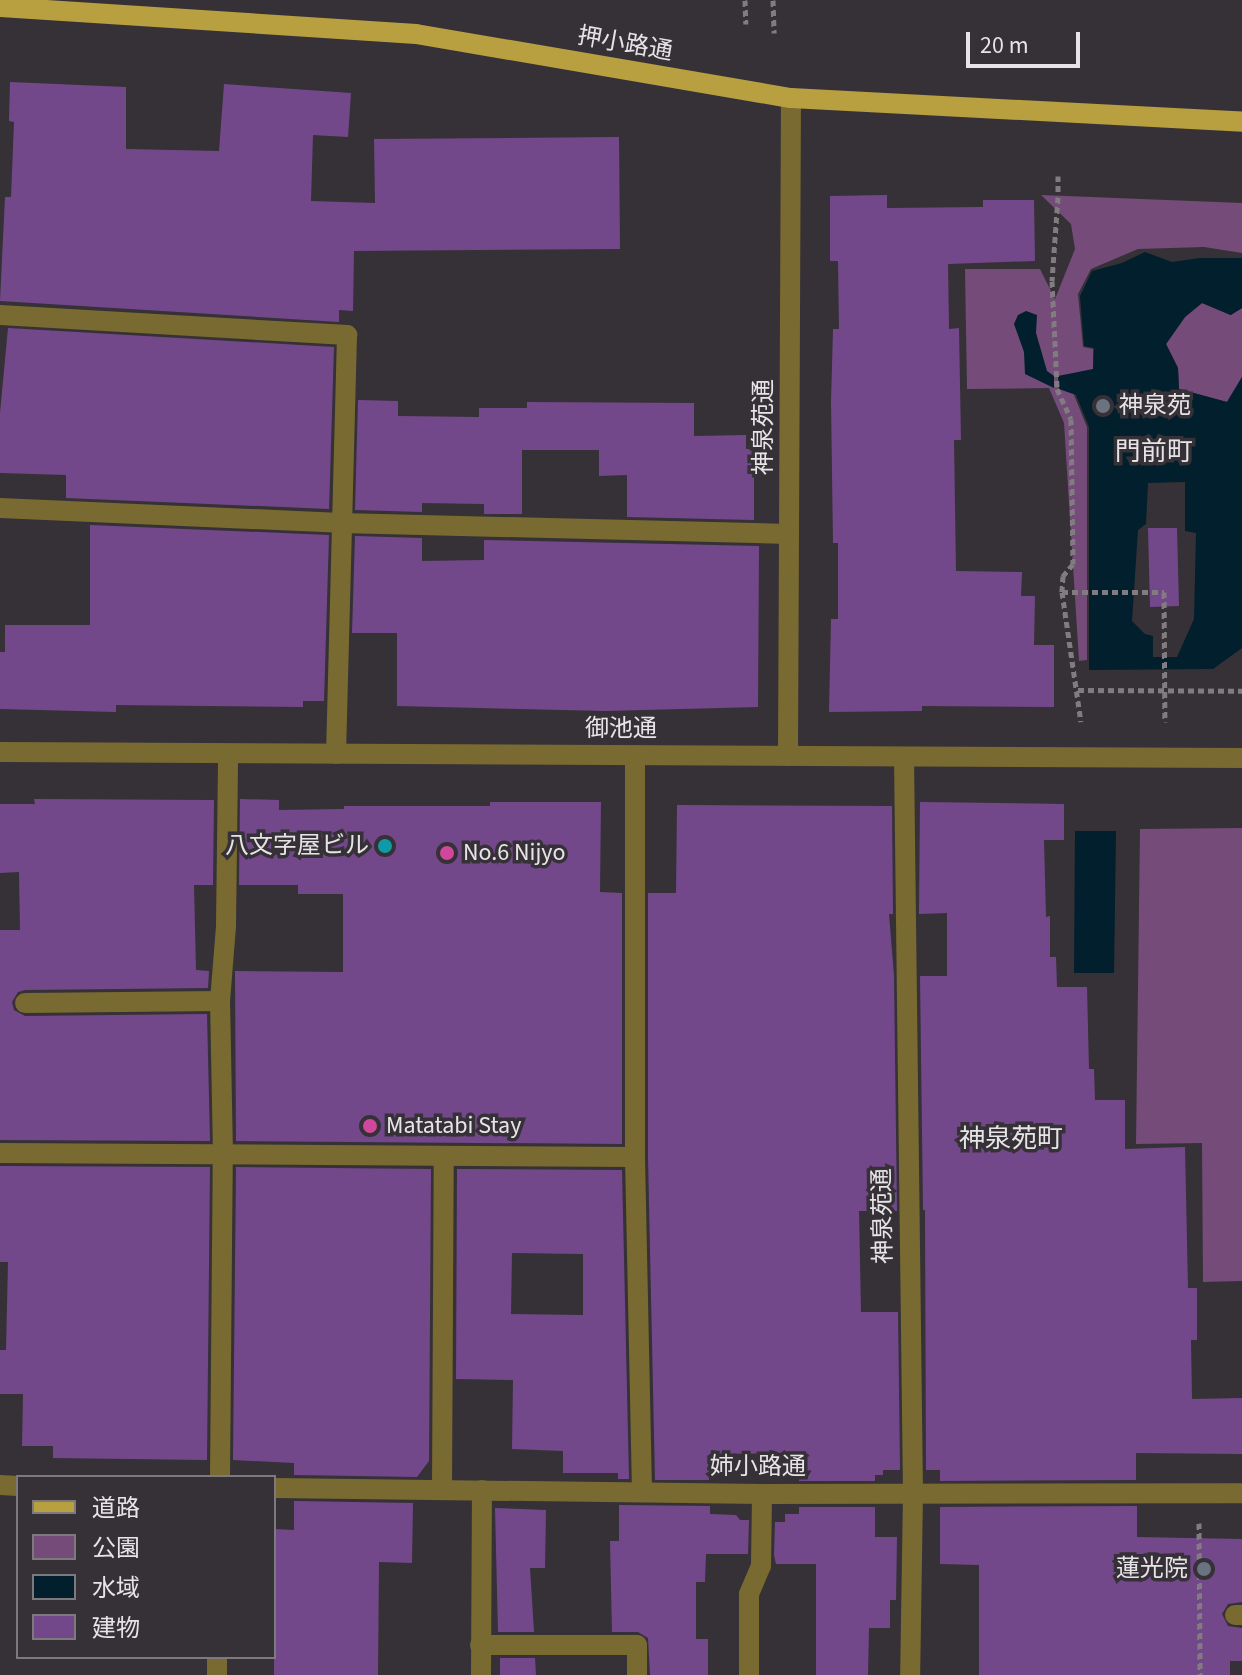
<!DOCTYPE html>
<html>
<head>
<meta charset="utf-8">
<style>
  body { margin:0 }
  #map { position:relative; width:1242px; height:1675px; overflow:hidden; background:#363136; font-family:"Source Sans 3","Noto Sans JP",sans-serif }
  div>[style] { position:absolute }
  .green>* { inset:0; background:#754b7a }
  .water>* { inset:0; background:#011f2d }
  .building>* { inset:0; background:#73488a }
  .path>* { height:5px; margin-top:-2.5px; transform-origin:0; background:repeating-linear-gradient(90deg,#807c80 0 6px,transparent 0 10px) }
  .minor>* { height:20px; margin:-10px; padding:0 10px; transform-origin:10px; border-radius:10px; background:#796a32 }
  .major>* { height:20px; margin:-10px; padding:0 10px; transform-origin:10px; border-radius:10px; background:#b89f40 }
  .dots>* { width:22px; height:22px; translate:-50% -50%; box-sizing:border-box; border:4px solid #363136; border-radius:50% }
  span { translate:-50% -50%; white-space:nowrap; text-align:center; line-height:1.15; -webkit-text-stroke:7px #363136; paint-order:stroke }
  .street-label { font-size:24px; color:#e7e4e7 }
  .poi-label { font-size:24px; color:#e7e4e7 }
  .left { translate:0 -50%; text-align:left }
  .right { translate:-100% -50%; text-align:right }
  .neighbourhood-label { font-size:26px; color:#e7e4e7 }
  .legend { position:absolute; left:16px; top:1475px; width:260px; height:184px; box-sizing:border-box; background:#363136; border:2px solid #7d797d; margin:0; padding:10px 14px; list-style:none; font-size:24px; color:#e7e4e7 }
  .legend li { display:flex; align-items:center; gap:16px; height:40px }
  .legend b { width:40px; border:2px solid #7d797d }
  .scale { position:absolute; left:966px; top:32px; width:114px; height:36px; box-sizing:border-box; border:4px solid #e7e4e7; border-top:0; padding-left:10px; font-size:24px; line-height:28px; white-space:nowrap; color:#e7e4e7; -webkit-text-stroke:6px #363136; paint-order:stroke }
</style>
</head>
<body>
<div id="map">
  <div class="green">
    <div style="clip-path:polygon(1041px 195px,1242px 203px,1242px 253px,1204px 247px,1138px 249px,1091px 269px,1078px 294px,1083px 347px,1093px 349px,1093px 369px,1082px 373px,1074px 395px,1087px 427px,1087px 660px,1079px 661px,1064px 423px,1049px 388px,967px 389px,965px 269px,1040px 269px,1055px 299px,1075px 249px,1071px 224px)"></div>
    <div style="clip-path:polygon(1202px 303px,1230px 315px,1242px 308px,1242px 377px,1227px 402px,1179px 389px,1178px 368px,1166px 344px,1185px 317px)"></div>
    <div style="clip-path:polygon(1242px 828px,1242px 1281px,1203px 1282px,1202px 1143px,1136px 1144px,1140px 829px)"></div>
  </div>
  <div class="water">
    <div style="clip-path:polygon(evenodd,1145px 252px,1172px 262px,1200px 258px,1242px 258px,1242px 308px,1231px 315px,1202px 303px,1185px 317px,1166px 344px,1178px 368px,1179px 389px,1227px 402px,1242px 377px,1242px 648px,1213px 669px,1089px 670px,1089px 427px,1076px 395px,1059px 389px,1058px 376px,1093px 369px,1094px 348px,1084px 346px,1080px 296px,1092px 271px,1122px 263px,1145px 252px,1185px 482px,1185px 531px,1196px 533px,1194px 619px,1177px 657px,1153px 657px,1153px 636px,1145px 634px,1132px 621px,1138px 530px,1146px 524px,1148px 483px,1185px 482px)"></div>
    <div style="clip-path:polygon(1026px 311px,1037px 315px,1036px 333px,1047px 371px,1054px 376px,1054px 388px,1025px 374px,1024px 352px,1014px 324px,1018px 315px)"></div>
    <div style="clip-path:polygon(1075px 831px,1116px 831px,1114px 973px,1074px 973px)"></div>
  </div>
  <div class="building">
    <div style="clip-path:polygon(10px 82px,126px 87px,126px 149px,219px 151px,224px 84px,351px 93px,348px 137px,313px 135px,311px 201px,375px 203px,374px 139px,619px 137px,620px 249px,354px 251px,353px 311px,339px 310px,339px 322px,0 301px,5px 197px,11px 197px,14px 122px,9px 121px)"></div>
    <div style="clip-path:polygon(887px 195px,887px 208px,983px 207px,983px 200px,1034px 200px,1035px 261px,948px 264px,949px 329px,959px 328px,961px 440px,954px 440px,956px 571px,1022px 572px,1021px 596px,1035px 596px,1034px 645px,1054px 645px,1054px 707px,922px 706px,922px 711px,829px 712px,831px 619px,838px 619px,838px 543px,833px 543px,831px 402px,833px 329px,839px 329px,838px 261px,830px 261px,830px 196px)"></div>
    <div style="clip-path:polygon(8px 328px,334px 347px,329px 509px,66px 498px,66px 475px,0 473px,0 413px)"></div>
    <div style="clip-path:polygon(358px 400px,398px 401px,398px 416px,479px 417px,479px 408px,527px 408px,527px 402px,694px 403px,694px 436px,746px 435px,746px 449px,754px 449px,754px 520px,627px 517px,627px 475px,599px 476px,599px 450px,522px 450px,522px 514px,484px 514px,484px 504px,422px 503px,422px 512px,355px 510px)"></div>
    <div style="clip-path:polygon(90px 525px,329px 535px,324px 701px,303px 701px,303px 707px,116px 705px,116px 712px,0 709px,0 652px,5px 652px,5px 625px,90px 625px)"></div>
    <div style="clip-path:polygon(1148px 528px,1177px 528px,1179px 606px,1150px 607px)"></div>
    <div style="clip-path:polygon(355px 536px,422px 538px,422px 561px,484px 560px,484px 540px,759px 546px,758px 707px,606px 711px,397px 706px,397px 633px,352px 633px)"></div>
    <div style="clip-path:polygon(34px 799px,214px 800px,213px 885px,194px 885px,196px 970px,209px 971px,208px 988px,25px 990px,18px 992px,12px 1002px,14px 1010px,25px 1016px,207px 1014px,210px 1141px,0 1140px,0 930px,20px 930px,19px 872px,0 873px,0 804px,35px 804px)"></div>
    <div style="clip-path:polygon(240px 799px,279px 800px,279px 810px,344px 809px,344px 806px,490px 806px,490px 802px,601px 802px,600px 892px,622px 893px,622px 1144px,236px 1141px,235px 971px,343px 972px,343px 894px,298px 894px,298px 885px,239px 885px)"></div>
    <div style="clip-path:polygon(920px 802px,1064px 804px,1064px 840px,1044px 840px,1046px 917px,1050px 916px,1050px 957px,1056px 957px,1057px 987px,1087px 987px,1089px 1069px,1094px 1069px,1095px 1100px,1125px 1100px,1125px 1149px,1185px 1147px,1188px 1288px,1197px 1288px,1197px 1340px,1191px 1340px,1192px 1399px,1242px 1398px,1242px 1454px,1136px 1453px,1136px 1480px,940px 1481px,940px 1470px,926px 1470px,925px 1210px,923px 1210px,920px 976px,947px 976px,947px 913px,919px 914px)"></div>
    <div style="clip-path:polygon(677px 805px,892px 806px,893px 914px,889px 914px,894px 976px,897px 1211px,859px 1211px,861px 1312px,898px 1312px,900px 1470px,883px 1470px,883px 1475px,875px 1475px,875px 1481px,799px 1481px,798px 1453px,709px 1454px,709px 1480px,655px 1480px,648px 1157px,648px 893px,676px 893px)"></div>
    <div style="clip-path:polygon(0 1166px,210px 1167px,207px 1460px,53px 1458px,53px 1446px,22px 1446px,23px 1394px,0 1394px,0 1350px,6px 1350px,8px 1262px,0 1262px)"></div>
    <div style="clip-path:polygon(236px 1167px,431px 1169px,429px 1461px,417px 1477px,294px 1475px,294px 1463px,233px 1460px)"></div>
    <div style="clip-path:polygon(evenodd,457px 1169px,622px 1170px,629px 1479px,618px 1479px,618px 1473px,563px 1473px,563px 1451px,512px 1449px,513px 1380px,456px 1379px,457px 1169px,512px 1253px,583px 1254px,583px 1315px,511px 1314px,512px 1253px)"></div>
    <div style="clip-path:polygon(294px 1501px,413px 1503px,412px 1563px,379px 1562px,378px 1675px,274px 1675px,274px 1529px,294px 1530px)"></div>
    <div style="clip-path:polygon(619px 1505px,710px 1506px,710px 1514px,736px 1515px,740px 1520px,749px 1520px,748px 1554px,706px 1554px,705px 1582px,696px 1582px,696px 1639px,708px 1639px,708px 1675px,650px 1675px,648px 1638px,638px 1632px,612px 1632px,610px 1541px,619px 1541px)"></div>
    <div style="clip-path:polygon(1137px 1506px,1137px 1537px,1242px 1539px,1242px 1602px,1228px 1604px,1222px 1614px,1228px 1626px,1242px 1628px,1242px 1661px,1230px 1661px,1230px 1675px,979px 1675px,979px 1565px,940px 1564px,940px 1507px)"></div>
    <div style="clip-path:polygon(799px 1507px,875px 1507px,875px 1537px,897px 1537px,896px 1600px,890px 1600px,890px 1628px,869px 1628px,868px 1675px,816px 1675px,816px 1564px,776px 1564px,774px 1555px,775px 1522px,785px 1522px,785px 1514px,799px 1514px)"></div>
    <div style="clip-path:polygon(495px 1508px,546px 1510px,545px 1568px,530px 1568px,534px 1632px,498px 1632px)"></div>
    <div style="clip-path:polygon(500px 1658px,535px 1658px,536px 1675px,500px 1675px)"></div>
  </div>
  <div class="path">
    <div style="left:745px;top:0;width:24px;rotate:88deg"></div>
    <div style="left:773px;top:0;width:33px;rotate:88deg"></div>
    <div style="left:1058px;top:176px;width:18px;rotate:90deg"></div>
    <div style="left:1058px;top:197px;width:84px;rotate:94.1deg"></div>
    <div style="left:1052px;top:281px;width:108px;rotate:87.3deg"></div>
    <div style="left:1057px;top:389px;width:33px;rotate:65deg"></div>
    <div style="left:1071px;top:419px;width:145px;rotate:89.2deg"></div>
    <div style="left:1073px;top:564px;width:16px;rotate:130deg"></div>
    <div style="left:1063px;top:576px;width:16px;rotate:94deg"></div>
    <div style="left:1062px;top:592px;width:131px;rotate:81.7deg"></div>
    <div style="left:1062px;top:592px;width:102px"></div>
    <div style="left:1164px;top:592px;width:130px;rotate:89.6deg"></div>
    <div style="left:1078px;top:690px;width:164px;rotate:0.3deg"></div>
    <div style="left:1199px;top:1523px;width:152px;rotate:89.6deg"></div>
  </div>
  <div class="minor">
    <div style="left:0;top:315px;width:348px;rotate:3.3deg"></div>
    <div style="left:347px;top:335px;width:419px;rotate:91.5deg"></div>
    <div style="left:0;top:508px;width:341px;rotate:2.5deg"></div>
    <div style="left:341px;top:523px;width:448px;rotate:1.4deg"></div>
    <div style="left:0;top:752px;width:1242px;rotate:0.28deg"></div>
    <div style="left:635px;top:755px;width:402px;rotate:90deg"></div>
    <div style="left:635px;top:1157px;width:335px;rotate:88.8deg"></div>
    <div style="left:788px;top:756px;width:658px;rotate:-89.74deg"></div>
    <div style="left:904px;top:757px;width:736px;rotate:89.3deg"></div>
    <div style="left:913px;top:1493px;width:182px;rotate:90.9deg"></div>
    <div style="left:25px;top:1003px;width:195px;rotate:-0.6deg"></div>
    <div style="left:0;top:1153px;width:635px;rotate:0.36deg"></div>
    <div style="left:220px;top:1477px;width:322px;rotate:-89.5deg"></div>
    <div style="left:223px;top:1155px;width:154px;rotate:-91.1deg"></div>
    <div style="left:220px;top:1001px;width:75px;rotate:-85.4deg"></div>
    <div style="left:226px;top:926px;width:172px;rotate:-89.3deg"></div>
    <div style="left:0;top:1485px;width:18px;rotate:3deg"></div>
    <div style="left:274px;top:1488px;width:488px;rotate:0.7deg"></div>
    <div style="left:762px;top:1494px;width:480px;rotate:-0.1deg"></div>
    <div style="left:442px;top:1490px;width:332px;rotate:-89.7deg"></div>
    <div style="left:1235px;top:1615px;width:7px"></div>
    <div style="left:480px;top:1645px;width:157px"></div>
    <div style="left:637px;top:1645px;width:30px;rotate:90deg"></div>
    <div style="left:217px;top:1675px;width:18px;rotate:-90deg"></div>
    <div style="left:481px;top:1675px;width:185px;rotate:-89.7deg"></div>
    <div style="left:749px;top:1675px;width:81px;rotate:-90deg"></div>
    <div style="left:749px;top:1594px;width:30px;rotate:-67deg"></div>
    <div style="left:761px;top:1566px;width:72px;rotate:-89.2deg"></div>
  </div>
  <div class="major">
    <div style="left:0;top:7px;width:417px;rotate:3.7deg"></div>
    <div style="left:416px;top:34px;width:380px;rotate:9.7deg"></div>
    <div style="left:791px;top:98px;width:452px;rotate:3deg"></div>
  </div>
  <div class="dots">
    <div style="left:1103px;top:406px;background:#6b7280"></div>
    <div style="left:385px;top:846px;background:#0f9aa8"></div>
    <div style="left:447px;top:853px;background:#d1479c"></div>
    <div style="left:370px;top:1126px;background:#d1479c"></div>
    <div style="left:1204px;top:1569px;background:#6b7280"></div>
  </div>
  <div class="street-label">
    <span style="left:625px;top:44px;rotate:10deg">押小路通</span>
    <span style="left:764px;top:427px;rotate:-90deg">神泉苑通</span>
    <span style="left:621px;top:729px">御池通</span>
    <span style="left:883px;top:1216px;rotate:-91deg">神泉苑通</span>
    <span style="left:758px;top:1467px">姉小路通</span>
  </div>
  <div class="poi-label">
    <span class="left" style="left:1119px;top:406px">神泉苑</span>
    <span class="right" style="left:369px;top:846px">八文字屋ビル</span>
    <span class="left" style="left:463px;top:853px">No.6 Nijyo</span>
    <span class="left" style="left:386px;top:1126px">Matatabi Stay</span>
    <span class="right" style="left:1188px;top:1569px">蓮光院</span>
  </div>
  <div class="neighbourhood-label">
    <span style="left:1154px;top:452px">門前町</span>
    <span style="left:1011px;top:1139px">神泉苑町</span>
  </div>
  <ul class="legend">
  <li><b style="height:10px;background:#b89f40"></b>道路</li>
  <li><b style="height:22px;background:#754b7a"></b>公園</li>
  <li><b style="height:22px;background:#011f2d"></b>水域</li>
  <li><b style="height:22px;background:#73488a"></b>建物</li>
  </ul>
  <div class="scale">20 m</div>
</div>
</body>
</html>
